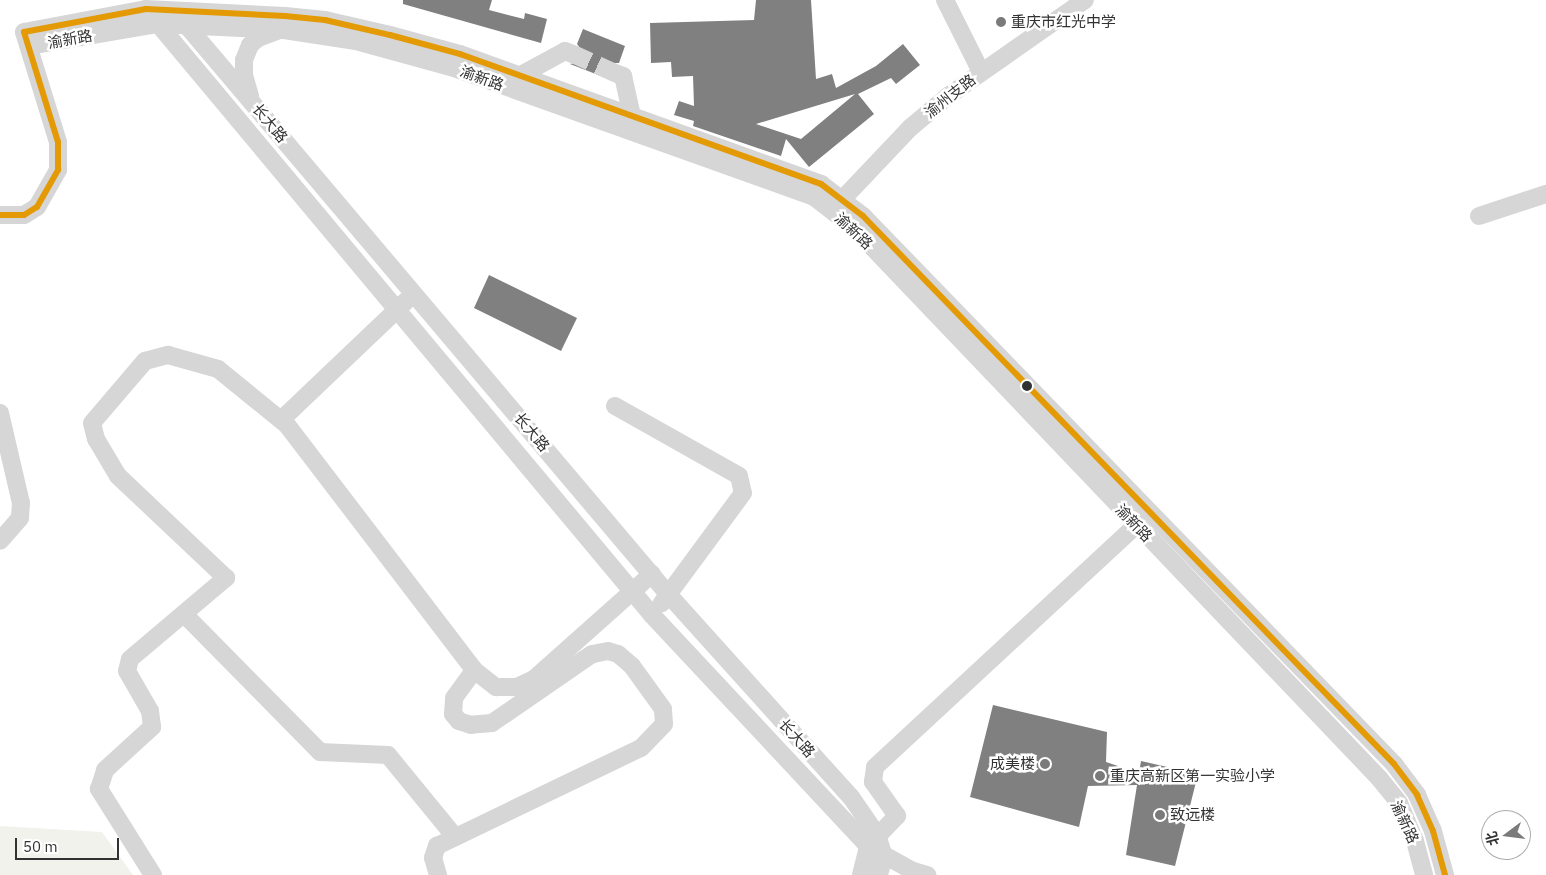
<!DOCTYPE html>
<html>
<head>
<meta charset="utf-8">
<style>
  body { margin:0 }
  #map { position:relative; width:1546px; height:875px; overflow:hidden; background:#fff; font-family:"IBM Plex Sans","Noto Sans SC",sans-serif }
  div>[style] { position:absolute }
  .green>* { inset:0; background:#f1f2ec }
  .building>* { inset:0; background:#808080 }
  .minor-tunnel>* { height:18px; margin-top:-9px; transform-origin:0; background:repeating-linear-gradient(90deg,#d6d6d6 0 18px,transparent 0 27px) }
  .minor>* { height:18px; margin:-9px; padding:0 9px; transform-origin:9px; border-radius:9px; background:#d6d6d6 }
  .bus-1>* { height:6px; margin:-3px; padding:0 3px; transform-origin:3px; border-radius:3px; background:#e39a05 }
  .dots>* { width:14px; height:14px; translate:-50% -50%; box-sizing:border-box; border:2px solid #fff; border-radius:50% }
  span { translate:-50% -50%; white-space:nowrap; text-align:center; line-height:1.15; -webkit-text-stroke:5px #fff; paint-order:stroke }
  .poi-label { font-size:15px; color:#323232 }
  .left { translate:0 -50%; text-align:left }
  .right { translate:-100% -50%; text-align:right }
  .street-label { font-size:15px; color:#323232 }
  .north { position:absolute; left:1481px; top:810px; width:50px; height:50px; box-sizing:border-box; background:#fff; border:1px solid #adadad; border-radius:50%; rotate:255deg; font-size:14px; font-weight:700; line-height:20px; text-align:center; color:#323232 }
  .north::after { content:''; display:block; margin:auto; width:18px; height:22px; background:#7a7a7a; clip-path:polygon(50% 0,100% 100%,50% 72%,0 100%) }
  .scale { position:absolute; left:15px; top:838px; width:104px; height:22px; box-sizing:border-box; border:2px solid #323232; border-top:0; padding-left:6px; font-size:15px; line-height:18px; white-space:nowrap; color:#323232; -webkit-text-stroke:4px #fff; paint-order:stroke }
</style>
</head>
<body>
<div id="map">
  <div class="green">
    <div style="clip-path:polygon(0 826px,102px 832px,133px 875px,0 875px)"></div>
  </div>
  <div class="building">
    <div style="clip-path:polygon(403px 0,492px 0,489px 10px,524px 19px,525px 13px,547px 19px,541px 43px,403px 4px)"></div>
    <div style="clip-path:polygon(evenodd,756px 0,811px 0,816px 79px,832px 74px,836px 88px,876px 66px,903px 44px,920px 65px,896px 84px,891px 78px,858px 94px,874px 114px,809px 167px,786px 139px,781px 156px,693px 126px,694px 121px,674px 115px,679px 101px,694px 106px,693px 76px,672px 77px,671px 62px,651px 63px,650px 23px,754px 20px,756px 0,855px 94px,801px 139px,756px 124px,855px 94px)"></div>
    <div style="clip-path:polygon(583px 29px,625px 46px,619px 63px,613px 63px,605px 69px,606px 78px,570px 64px,579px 62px,583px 57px,583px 52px,577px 44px)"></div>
    <div style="clip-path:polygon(489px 275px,577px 318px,561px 351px,474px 308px)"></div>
    <div style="clip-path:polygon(993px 705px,1107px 732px,1106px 762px,1139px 773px,1141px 761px,1198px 774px,1175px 866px,1126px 855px,1137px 785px,1088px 786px,1079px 827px,970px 797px)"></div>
  </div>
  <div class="minor-tunnel">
    <div style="left:573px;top:54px;width:46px;rotate:24.3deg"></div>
  </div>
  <div class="minor">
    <div style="left:945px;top:0;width:80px;rotate:63.4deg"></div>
    <div style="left:154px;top:19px;width:777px;rotate:50.12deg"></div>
    <div style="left:652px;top:615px;width:316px;rotate:46.9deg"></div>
    <div style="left:868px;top:846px;width:51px;rotate:29.1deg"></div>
    <div style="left:913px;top:871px;width:15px;rotate:16deg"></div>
    <div style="left:182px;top:20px;width:752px;rotate:49.75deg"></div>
    <div style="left:668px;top:594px;width:273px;rotate:48deg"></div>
    <div style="left:851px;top:797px;width:46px;rotate:55.6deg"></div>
    <div style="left:877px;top:835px;width:22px;rotate:72deg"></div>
    <div style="left:884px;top:856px;width:20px;rotate:105deg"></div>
    <div style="left:29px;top:46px;width:131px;rotate:-9.7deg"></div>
    <div style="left:158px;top:24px;width:126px;rotate:2.7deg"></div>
    <div style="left:284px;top:30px;width:73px;rotate:8.7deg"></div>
    <div style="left:356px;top:41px;width:102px;rotate:15.4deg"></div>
    <div style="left:454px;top:68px;width:382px;rotate:19.7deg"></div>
    <div style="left:814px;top:197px;width:51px;rotate:37.8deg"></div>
    <div style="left:854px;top:228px;width:760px;rotate:46.33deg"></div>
    <div style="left:1379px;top:778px;width:32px;rotate:51deg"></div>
    <div style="left:1399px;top:803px;width:41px;rotate:67.2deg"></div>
    <div style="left:1415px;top:841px;width:35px;rotate:75deg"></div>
    <div style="left:615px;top:73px;width:9px;rotate:21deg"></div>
    <div style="left:623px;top:76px;width:41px;rotate:77.3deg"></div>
    <div style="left:521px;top:75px;width:50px;rotate:-28.6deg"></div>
    <div style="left:565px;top:51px;width:9px;rotate:21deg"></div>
    <div style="left:250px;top:96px;width:22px;rotate:-106deg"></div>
    <div style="left:244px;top:75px;width:15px;rotate:-90deg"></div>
    <div style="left:244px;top:60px;width:16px;rotate:-68deg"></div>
    <div style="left:250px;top:45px;width:11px;rotate:-41deg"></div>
    <div style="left:258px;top:38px;width:20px;rotate:-20deg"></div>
    <div style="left:836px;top:206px;width:108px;rotate:-46.5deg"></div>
    <div style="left:910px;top:128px;width:50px;rotate:-40.1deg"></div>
    <div style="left:948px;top:96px;width:167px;rotate:-35deg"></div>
    <div style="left:0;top:215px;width:24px"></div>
    <div style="left:24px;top:215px;width:15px;rotate:-32deg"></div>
    <div style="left:37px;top:207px;width:43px;rotate:-60.4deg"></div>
    <div style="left:58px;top:170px;width:28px;rotate:-90deg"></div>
    <div style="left:58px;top:142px;width:115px;rotate:-107.2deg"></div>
    <div style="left:24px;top:32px;width:124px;rotate:-10.7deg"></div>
    <div style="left:146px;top:9px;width:139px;rotate:2.9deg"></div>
    <div style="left:285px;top:16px;width:40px;rotate:5.7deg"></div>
    <div style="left:325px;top:20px;width:67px;rotate:13deg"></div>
    <div style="left:390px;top:35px;width:73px;rotate:15.2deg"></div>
    <div style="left:460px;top:54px;width:384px;rotate:19.8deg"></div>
    <div style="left:821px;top:184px;width:53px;rotate:37.3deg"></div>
    <div style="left:863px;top:216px;width:763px;rotate:45.9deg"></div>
    <div style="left:1394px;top:764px;width:39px;rotate:53deg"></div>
    <div style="left:1417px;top:795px;width:39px;rotate:66deg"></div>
    <div style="left:1433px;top:831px;width:46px;rotate:74.7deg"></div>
    <div style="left:1479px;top:216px;width:71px;rotate:-18.2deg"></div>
    <div style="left:615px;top:406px;width:142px;rotate:29.4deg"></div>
    <div style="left:739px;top:476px;width:17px;rotate:77deg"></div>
    <div style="left:743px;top:493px;width:137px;rotate:126.4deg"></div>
    <div style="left:0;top:413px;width:92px;rotate:76.9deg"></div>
    <div style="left:21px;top:503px;width:15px;rotate:94deg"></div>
    <div style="left:20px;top:518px;width:30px;rotate:131deg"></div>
    <div style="left:281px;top:420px;width:173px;rotate:-43.6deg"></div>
    <div style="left:184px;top:614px;width:194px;rotate:45.4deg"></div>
    <div style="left:320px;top:752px;width:68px;rotate:2.5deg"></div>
    <div style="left:388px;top:755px;width:106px;rotate:50.7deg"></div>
    <div style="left:153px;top:875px;width:102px;rotate:-122.1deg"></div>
    <div style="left:99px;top:789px;width:20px;rotate:-72deg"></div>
    <div style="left:105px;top:770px;width:64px;rotate:-42.5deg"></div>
    <div style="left:152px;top:727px;width:16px;rotate:-97deg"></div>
    <div style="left:150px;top:711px;width:46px;rotate:-119.9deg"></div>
    <div style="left:127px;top:671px;width:12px;rotate:-76deg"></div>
    <div style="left:130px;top:659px;width:126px;rotate:-40.2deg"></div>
    <div style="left:226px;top:578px;width:149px;rotate:-136.6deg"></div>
    <div style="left:118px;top:476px;width:43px;rotate:-120.7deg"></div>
    <div style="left:96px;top:439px;width:16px;rotate:-104deg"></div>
    <div style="left:92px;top:423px;width:82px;rotate:-49.5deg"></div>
    <div style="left:145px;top:361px;width:24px;rotate:-15deg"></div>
    <div style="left:168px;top:355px;width:52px;rotate:15.6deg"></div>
    <div style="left:218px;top:369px;width:89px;rotate:39.1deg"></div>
    <div style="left:287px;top:425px;width:308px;rotate:52.6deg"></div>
    <div style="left:474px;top:670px;width:28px;rotate:38deg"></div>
    <div style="left:496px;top:687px;width:21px"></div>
    <div style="left:517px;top:687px;width:19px;rotate:-25deg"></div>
    <div style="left:534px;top:679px;width:158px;rotate:-41.7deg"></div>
    <div style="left:438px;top:875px;width:18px;rotate:-106deg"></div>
    <div style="left:433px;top:858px;width:13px;rotate:-72deg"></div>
    <div style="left:437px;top:846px;width:226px;rotate:-25.7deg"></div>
    <div style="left:641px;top:748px;width:33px;rotate:-46deg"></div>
    <div style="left:664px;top:724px;width:15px;rotate:-94deg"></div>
    <div style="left:663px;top:709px;width:53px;rotate:-125.8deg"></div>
    <div style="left:632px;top:666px;width:18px;rotate:-139deg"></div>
    <div style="left:618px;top:654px;width:10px;rotate:-163deg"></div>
    <div style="left:608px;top:651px;width:16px;rotate:169deg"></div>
    <div style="left:592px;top:654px;width:121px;rotate:145.4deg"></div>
    <div style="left:492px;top:723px;width:21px;rotate:175deg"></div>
    <div style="left:471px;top:725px;width:13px;rotate:-162deg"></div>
    <div style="left:459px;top:721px;width:9px;rotate:-131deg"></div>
    <div style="left:453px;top:714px;width:16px;rotate:-86deg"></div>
    <div style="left:454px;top:698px;width:34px;rotate:-54deg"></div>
    <div style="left:861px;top:875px;width:30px;rotate:-76deg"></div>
    <div style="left:868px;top:846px;width:42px;rotate:-46deg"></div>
    <div style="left:897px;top:816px;width:42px;rotate:-125.2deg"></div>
    <div style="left:873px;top:782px;width:15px;rotate:-82deg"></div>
    <div style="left:875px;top:767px;width:356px;rotate:-42.8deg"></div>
  </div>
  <div class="bus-1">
    <div style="left:0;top:215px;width:24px"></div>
    <div style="left:24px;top:215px;width:15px;rotate:-32deg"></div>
    <div style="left:37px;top:207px;width:43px;rotate:-60.4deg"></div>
    <div style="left:58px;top:170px;width:28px;rotate:-90deg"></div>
    <div style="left:58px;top:142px;width:115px;rotate:-107.2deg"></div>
    <div style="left:24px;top:32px;width:124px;rotate:-10.7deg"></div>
    <div style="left:146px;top:9px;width:139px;rotate:2.9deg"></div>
    <div style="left:285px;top:16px;width:40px;rotate:5.7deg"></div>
    <div style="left:325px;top:20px;width:67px;rotate:13deg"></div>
    <div style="left:390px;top:35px;width:73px;rotate:15.2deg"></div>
    <div style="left:460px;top:54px;width:384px;rotate:19.8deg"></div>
    <div style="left:821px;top:184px;width:53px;rotate:37.3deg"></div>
    <div style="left:863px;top:216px;width:763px;rotate:45.9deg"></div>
    <div style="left:1394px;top:764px;width:39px;rotate:53deg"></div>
    <div style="left:1417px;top:795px;width:39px;rotate:66deg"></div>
    <div style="left:1433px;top:831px;width:46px;rotate:74.7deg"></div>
  </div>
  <div class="dots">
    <div style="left:1001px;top:22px;background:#7a7a7a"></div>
    <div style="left:1027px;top:386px;background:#323232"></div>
    <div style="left:1045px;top:764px;background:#7a7a7a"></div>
    <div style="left:1100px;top:776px;background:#7a7a7a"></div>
    <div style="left:1160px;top:815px;background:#7a7a7a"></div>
  </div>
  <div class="poi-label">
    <span class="left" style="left:1011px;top:22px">重庆市红光中学</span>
    <span class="right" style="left:1035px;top:764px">成美楼</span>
    <span class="left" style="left:1110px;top:776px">重庆高新区第一实验小学</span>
    <span class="left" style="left:1170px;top:815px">致远楼</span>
  </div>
  <div class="street-label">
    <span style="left:70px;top:39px;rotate:-10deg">渝新路</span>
    <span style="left:482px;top:78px;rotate:20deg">渝新路</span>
    <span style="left:950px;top:96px;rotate:-38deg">渝州支路</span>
    <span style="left:270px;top:123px;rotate:50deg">长大路</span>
    <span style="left:854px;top:231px;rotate:43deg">渝新路</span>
    <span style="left:532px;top:432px;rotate:50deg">长大路</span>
    <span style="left:1134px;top:523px;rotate:46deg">渝新路</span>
    <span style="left:797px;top:738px;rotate:48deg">长大路</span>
    <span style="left:1405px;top:822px;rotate:65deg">渝新路</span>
  </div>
  <div class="north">北</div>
  <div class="scale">50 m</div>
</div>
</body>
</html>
